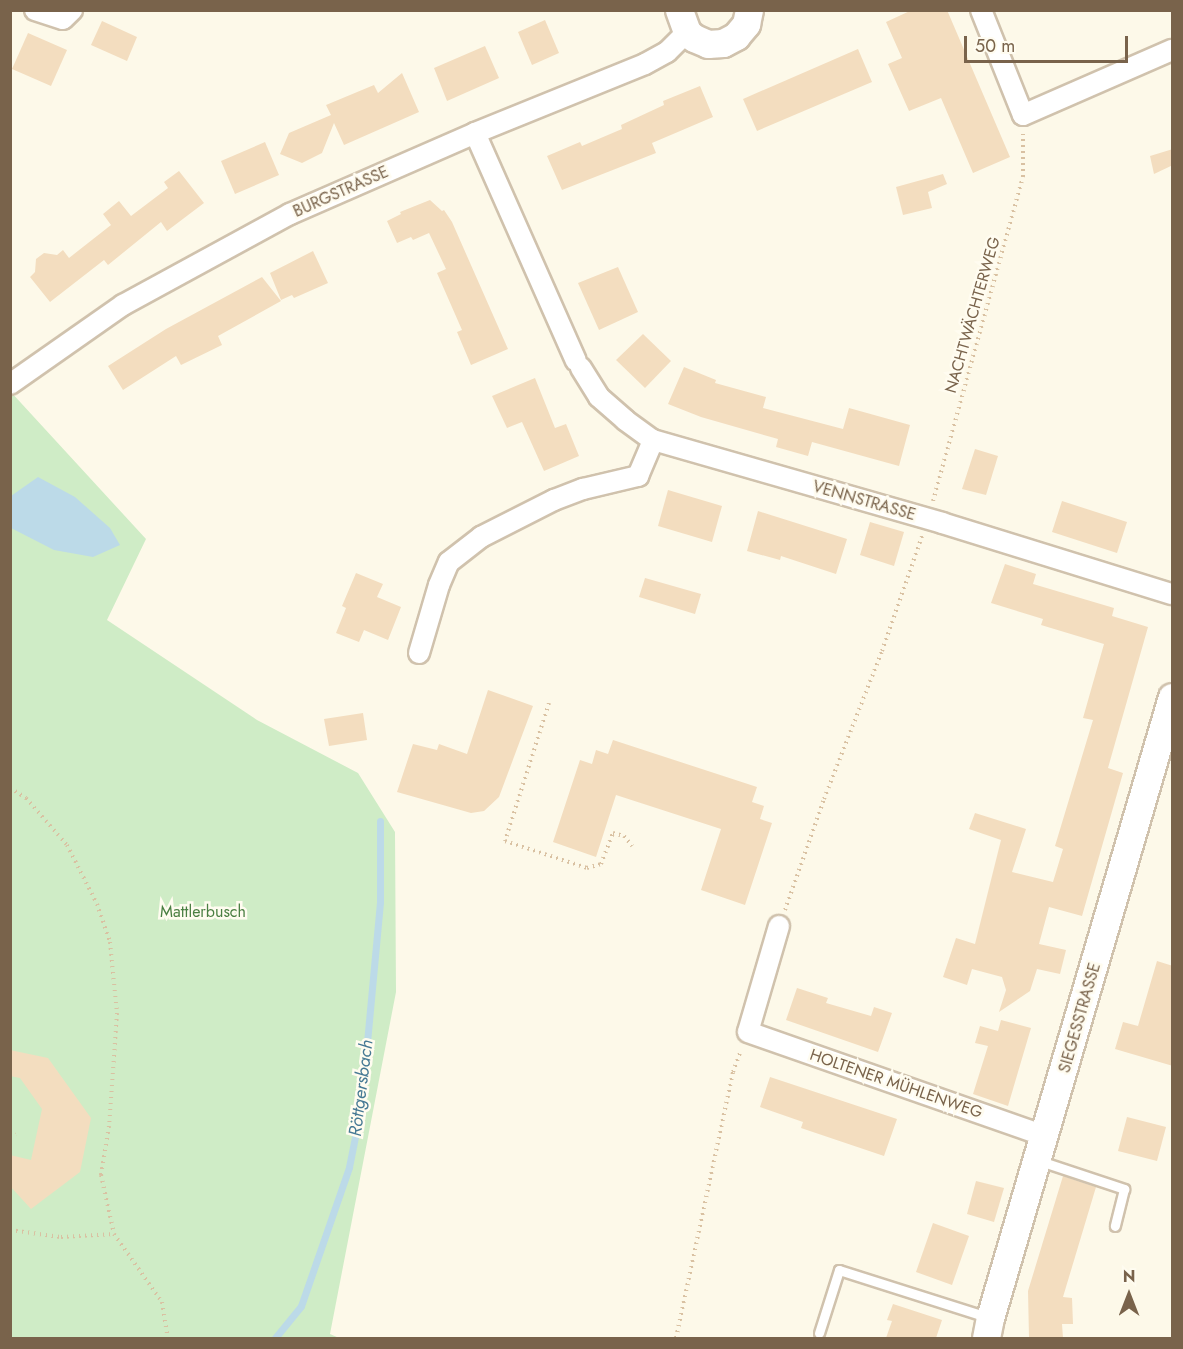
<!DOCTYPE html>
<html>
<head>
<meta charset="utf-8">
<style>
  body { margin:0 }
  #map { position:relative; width:1183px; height:1349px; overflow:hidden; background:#fdf9e9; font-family:Jost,sans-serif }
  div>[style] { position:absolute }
  .green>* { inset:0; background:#cfecc6 }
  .water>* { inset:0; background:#bcdae8 }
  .stream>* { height:7px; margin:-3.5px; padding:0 3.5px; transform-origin:3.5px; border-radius:3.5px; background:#bcdae8 }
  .building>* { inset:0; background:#f3ddbf }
  .path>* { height:4px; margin-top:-2px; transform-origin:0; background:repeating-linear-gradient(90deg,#d9c1a2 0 1.5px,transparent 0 6px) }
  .roads { filter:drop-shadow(2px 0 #d0c2ad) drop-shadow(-2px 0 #d0c2ad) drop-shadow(0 2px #d0c2ad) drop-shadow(0 -2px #d0c2ad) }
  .service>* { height:9px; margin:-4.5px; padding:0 4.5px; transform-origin:4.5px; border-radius:4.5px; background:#fff }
  .minor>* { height:20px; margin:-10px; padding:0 10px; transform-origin:10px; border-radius:10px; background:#fff }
  .secondary>* { height:27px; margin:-13.5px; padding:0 13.5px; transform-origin:13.5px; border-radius:13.5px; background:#fff }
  span { translate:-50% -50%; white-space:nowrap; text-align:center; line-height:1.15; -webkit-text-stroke:5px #fffcf0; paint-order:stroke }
  .street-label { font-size:16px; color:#79634b }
  .park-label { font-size:16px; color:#4a7f42 }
  .water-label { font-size:18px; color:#467994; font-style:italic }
  .frame { position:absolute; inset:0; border:12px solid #79634b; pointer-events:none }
  .north { position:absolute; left:1099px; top:1265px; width:60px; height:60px; -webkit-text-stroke:4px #fffcf0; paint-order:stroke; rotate:0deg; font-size:16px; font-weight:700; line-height:24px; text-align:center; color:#79634b }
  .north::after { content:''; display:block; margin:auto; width:21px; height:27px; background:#79634b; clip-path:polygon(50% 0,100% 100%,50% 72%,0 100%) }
  .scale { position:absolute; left:964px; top:36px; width:164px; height:27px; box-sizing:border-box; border:3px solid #79634b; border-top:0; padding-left:8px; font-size:18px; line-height:21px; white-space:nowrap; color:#79634b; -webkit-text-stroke:4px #fffcf0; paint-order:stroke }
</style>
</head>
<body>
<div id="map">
  <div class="green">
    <div style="clip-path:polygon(10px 391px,146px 539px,107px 620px,257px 720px,358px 773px,395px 832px,396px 992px,330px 1334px,339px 1338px,11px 1338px)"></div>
  </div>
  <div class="water">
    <div style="clip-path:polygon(38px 477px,75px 497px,110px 528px,120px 545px,93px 557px,54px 550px,11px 528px,11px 496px)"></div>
  </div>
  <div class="stream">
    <div style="left:275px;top:1338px;width:41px;rotate:-50.9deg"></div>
    <div style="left:301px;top:1306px;width:147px;rotate:-70.9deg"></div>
    <div style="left:349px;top:1167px;width:61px;rotate:-78.7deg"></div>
    <div style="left:361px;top:1107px;width:206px;rotate:-84.7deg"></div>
    <div style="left:380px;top:902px;width:81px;rotate:-90deg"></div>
  </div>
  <div class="building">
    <div style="clip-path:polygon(912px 10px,947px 10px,1010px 157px,973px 173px,941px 98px,909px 111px,888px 64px,902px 58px,886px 22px)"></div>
    <div style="clip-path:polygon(545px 20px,559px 53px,532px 65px,518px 32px)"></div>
    <div style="clip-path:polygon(102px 21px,137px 37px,127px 61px,91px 45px)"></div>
    <div style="clip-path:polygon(28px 33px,67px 50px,51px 86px,12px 69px)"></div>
    <div style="clip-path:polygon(485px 46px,499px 78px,447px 101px,434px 68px)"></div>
    <div style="clip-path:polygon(858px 49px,872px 82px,757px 131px,743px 99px)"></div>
    <div style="clip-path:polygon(402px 73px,419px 112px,344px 145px,334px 123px,322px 153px,302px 163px,280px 154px,289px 133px,331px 115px,326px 105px,374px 85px,378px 93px)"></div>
    <div style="clip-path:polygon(700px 86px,713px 117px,652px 143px,656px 153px,562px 190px,547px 156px,580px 142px,582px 146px,622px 129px,621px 125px,664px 105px,663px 101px)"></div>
    <div style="clip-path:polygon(265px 142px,279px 175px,235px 194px,221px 161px)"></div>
    <div style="clip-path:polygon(1173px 149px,1173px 165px,1154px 174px,1150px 156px)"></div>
    <div style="clip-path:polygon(179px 171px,204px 203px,167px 231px,161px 222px,108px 265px,104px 260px,50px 302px,30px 277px,35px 272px,36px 259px,44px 253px,57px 255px,63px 250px,69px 258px,111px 225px,103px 214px,119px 201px,131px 216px,168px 188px,164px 182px)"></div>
    <div style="clip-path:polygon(943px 174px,947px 184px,928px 192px,932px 208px,903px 215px,896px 187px)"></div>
    <div style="clip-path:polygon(430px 200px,442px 211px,444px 210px,452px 222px,508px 349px,471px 365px,457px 332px,462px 330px,437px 273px,446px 269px,429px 233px,413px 240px,411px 237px,397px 243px,387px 221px,401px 214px,400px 212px)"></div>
    <div style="clip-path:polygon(313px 251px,328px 283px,294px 298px,292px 295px,281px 300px,270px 273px)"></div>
    <div style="clip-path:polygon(618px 267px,638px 312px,599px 330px,578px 283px)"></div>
    <div style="clip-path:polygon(262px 277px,281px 301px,218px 336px,222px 345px,181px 365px,176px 356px,123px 390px,108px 366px,166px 329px)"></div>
    <div style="clip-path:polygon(643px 334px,671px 361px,645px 388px,616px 360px)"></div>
    <div style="clip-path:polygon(684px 367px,716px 380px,715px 383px,766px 397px,763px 408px,843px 429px,849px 408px,910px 425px,899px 466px,812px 442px,808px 456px,776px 447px,778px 439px,701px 417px,668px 404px)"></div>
    <div style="clip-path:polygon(535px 378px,555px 428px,566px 424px,579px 456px,544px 471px,522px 422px,507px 428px,492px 396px)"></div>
    <div style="clip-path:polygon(975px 449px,998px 456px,986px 495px,962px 489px)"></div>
    <div style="clip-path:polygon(668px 490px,722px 506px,712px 542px,658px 526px)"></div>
    <div style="clip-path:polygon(1062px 501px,1127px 522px,1117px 553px,1052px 532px)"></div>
    <div style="clip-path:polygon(758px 511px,847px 539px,836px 574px,781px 556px,780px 560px,747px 551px)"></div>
    <div style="clip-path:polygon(870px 522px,904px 532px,894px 566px,860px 555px)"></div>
    <div style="clip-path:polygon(1005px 564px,1036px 574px,1033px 584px,1114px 608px,1112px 616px,1148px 627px,1108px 768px,1123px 773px,1082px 916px,1049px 907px,1039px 944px,1066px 950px,1060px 974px,1037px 969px,1030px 991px,999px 1012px,1006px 990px,1002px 977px,972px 969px,967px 985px,943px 977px,956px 938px,975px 944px,1001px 840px,969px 829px,975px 813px,1026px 829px,1012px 872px,1053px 882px,1063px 849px,1055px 846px,1093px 720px,1083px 718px,1104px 644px,1041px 625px,1043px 619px,991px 603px)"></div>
    <div style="clip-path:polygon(356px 573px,383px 584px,377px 597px,401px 607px,388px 640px,364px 630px,359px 642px,336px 633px,346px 608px,342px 606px)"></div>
    <div style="clip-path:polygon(645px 578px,701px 594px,695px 614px,639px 597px)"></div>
    <div style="clip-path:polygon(488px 690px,533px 706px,499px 797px,484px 811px,471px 813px,397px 792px,413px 744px,437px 750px,439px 744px,467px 754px)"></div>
    <div style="clip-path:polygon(363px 713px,367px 740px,329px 746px,324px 719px)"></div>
    <div style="clip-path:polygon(613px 740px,757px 787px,752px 802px,764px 806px,760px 819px,772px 823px,745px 905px,701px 890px,721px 829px,616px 795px,596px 857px,553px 842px,580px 760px,592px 764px,596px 750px,608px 754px)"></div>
    <div style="clip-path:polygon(1157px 961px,1173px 966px,1173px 1066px,1115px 1049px,1123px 1022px,1138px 1026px)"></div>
    <div style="clip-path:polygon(797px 988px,828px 998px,826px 1003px,871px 1016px,874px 1007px,892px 1013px,878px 1052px,786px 1020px)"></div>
    <div style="clip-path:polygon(1001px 1020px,1031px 1028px,1008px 1106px,973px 1094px,988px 1046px,975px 1043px,980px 1026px,998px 1031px)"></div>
    <div style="clip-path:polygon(10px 1050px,48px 1058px,91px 1118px,80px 1172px,31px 1209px,10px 1186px,10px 1155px,31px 1160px,42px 1109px,20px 1078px,10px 1076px)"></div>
    <div style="clip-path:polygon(770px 1077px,897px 1119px,884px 1156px,801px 1128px,803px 1122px,760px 1107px)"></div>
    <div style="clip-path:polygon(1127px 1117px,1166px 1127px,1157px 1161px,1118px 1151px)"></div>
    <div style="clip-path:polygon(1063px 1176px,1096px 1187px,1063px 1297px,1072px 1298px,1073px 1324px,1062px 1324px,1063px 1338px,1029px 1338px,1028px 1291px)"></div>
    <div style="clip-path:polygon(976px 1181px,1004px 1188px,994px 1222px,967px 1214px)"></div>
    <div style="clip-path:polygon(933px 1223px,969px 1236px,952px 1285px,916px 1272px)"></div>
    <div style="clip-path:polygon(893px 1304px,942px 1320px,936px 1338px,886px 1338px,892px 1321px,887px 1320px)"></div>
  </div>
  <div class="path">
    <div style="left:933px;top:501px;width:336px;rotate:-74.5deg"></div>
    <div style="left:1023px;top:177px;width:43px;rotate:-90deg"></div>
    <div style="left:549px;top:703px;width:145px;rotate:107.7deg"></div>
    <div style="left:505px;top:841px;width:86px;rotate:18.2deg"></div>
    <div style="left:587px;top:868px;width:15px;rotate:-16deg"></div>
    <div style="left:601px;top:864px;width:33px;rotate:-69deg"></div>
    <div style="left:613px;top:833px;width:11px;rotate:15deg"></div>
    <div style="left:624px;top:836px;width:13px;rotate:51deg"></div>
    <div style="left:10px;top:788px;width:19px;rotate:32deg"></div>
    <div style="left:26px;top:798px;width:62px;rotate:48.9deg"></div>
    <div style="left:67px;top:845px;width:66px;rotate:63deg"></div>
    <div style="left:97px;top:904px;width:40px;rotate:71.1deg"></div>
    <div style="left:110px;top:942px;width:71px;rotate:84.4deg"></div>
    <div style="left:117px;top:1013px;width:113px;rotate:94deg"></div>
    <div style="left:109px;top:1126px;width:50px;rotate:99.3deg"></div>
    <div style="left:101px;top:1175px;width:60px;rotate:77.6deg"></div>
    <div style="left:114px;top:1234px;width:83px;rotate:54.8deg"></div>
    <div style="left:162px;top:1302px;width:36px;rotate:81deg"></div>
    <div style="left:785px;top:910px;width:118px;rotate:-70.6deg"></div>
    <div style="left:824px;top:799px;width:159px;rotate:-68.6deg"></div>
    <div style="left:882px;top:651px;width:122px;rotate:-70.8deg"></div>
    <div style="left:10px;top:1136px;width:6px;rotate:-18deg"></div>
    <div style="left:10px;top:1230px;width:51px;rotate:7.8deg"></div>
    <div style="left:61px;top:1237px;width:53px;rotate:-3.2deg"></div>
    <div style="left:676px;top:1338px;width:272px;rotate:-77.9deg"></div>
    <div style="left:733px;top:1072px;width:23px;rotate:-70deg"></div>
  </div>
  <div class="roads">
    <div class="service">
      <div style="left:1040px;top:1161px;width:89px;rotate:18.4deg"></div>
      <div style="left:1124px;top:1189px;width:38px;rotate:104deg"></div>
      <div style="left:819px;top:1333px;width:66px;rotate:-72.4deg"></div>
      <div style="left:839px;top:1270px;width:155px;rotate:17.6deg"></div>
    </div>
    <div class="minor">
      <div style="left:35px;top:10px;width:29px;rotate:18deg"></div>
      <div style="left:63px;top:19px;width:13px;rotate:-45deg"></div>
      <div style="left:981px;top:10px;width:113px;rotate:68.2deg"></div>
      <div style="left:1023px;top:115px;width:163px;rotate:-23.6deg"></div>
      <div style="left:475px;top:133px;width:249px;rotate:66.1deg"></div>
      <div style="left:581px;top:368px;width:34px;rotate:58deg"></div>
      <div style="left:599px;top:397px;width:35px;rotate:41deg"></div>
      <div style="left:625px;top:420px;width:34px;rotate:36deg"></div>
      <div style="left:653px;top:440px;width:301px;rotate:16deg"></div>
      <div style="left:942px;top:523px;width:241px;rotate:17.2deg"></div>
      <div style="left:10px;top:384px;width:138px;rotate:-35deg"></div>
      <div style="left:123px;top:305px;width:190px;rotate:-28.6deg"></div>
      <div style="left:290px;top:214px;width:202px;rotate:-23.6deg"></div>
      <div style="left:475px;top:133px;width:183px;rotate:-22.1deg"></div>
      <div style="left:645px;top:64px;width:25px;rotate:-29deg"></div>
      <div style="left:667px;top:52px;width:28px;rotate:-45deg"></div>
      <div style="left:419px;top:653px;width:71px;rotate:-73.6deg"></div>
      <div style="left:439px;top:585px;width:25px;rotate:-67deg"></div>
      <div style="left:449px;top:562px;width:41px;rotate:-38deg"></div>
      <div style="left:481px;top:537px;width:82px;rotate:-26.9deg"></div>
      <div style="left:554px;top:500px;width:31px;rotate:-21deg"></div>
      <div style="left:583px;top:489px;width:57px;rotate:-13.3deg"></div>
      <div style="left:638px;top:476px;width:39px;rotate:-67deg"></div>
      <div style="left:779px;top:926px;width:110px;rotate:106.3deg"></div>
      <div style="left:748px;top:1032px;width:315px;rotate:19.3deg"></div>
    </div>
    <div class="secondary">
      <div style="left:679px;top:10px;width:23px;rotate:70deg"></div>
      <div style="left:687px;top:32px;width:9px;rotate:41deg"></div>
      <div style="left:694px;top:38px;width:15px;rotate:23deg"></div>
      <div style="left:708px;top:44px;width:15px;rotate:-4deg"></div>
      <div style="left:723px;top:43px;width:15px;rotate:-28deg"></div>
      <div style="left:736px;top:36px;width:16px;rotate:-50deg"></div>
      <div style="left:746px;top:24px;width:14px;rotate:-78deg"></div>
      <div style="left:986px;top:1338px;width:20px;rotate:-79deg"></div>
      <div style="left:990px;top:1318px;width:647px;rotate:-73.67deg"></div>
    </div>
  </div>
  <div class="street-label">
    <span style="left:341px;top:192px;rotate:-24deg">BURGSTRASSE</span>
    <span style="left:973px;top:315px;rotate:-74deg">NACHTWÄCHTERWEG</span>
    <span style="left:864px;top:501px;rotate:16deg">VENNSTRASSE</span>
    <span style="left:1080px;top:1018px;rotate:-74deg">SIEGESSTRASSE</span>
    <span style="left:896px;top:1084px;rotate:19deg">HOLTENER MÜHLENWEG</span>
  </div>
  <div class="park-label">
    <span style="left:203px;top:912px">Mattlerbusch</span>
  </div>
  <div class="water-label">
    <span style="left:361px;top:1088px;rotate:-83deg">Röttgersbach</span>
  </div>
  <div class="frame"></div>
  <div class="north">N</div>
  <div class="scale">50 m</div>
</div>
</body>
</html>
